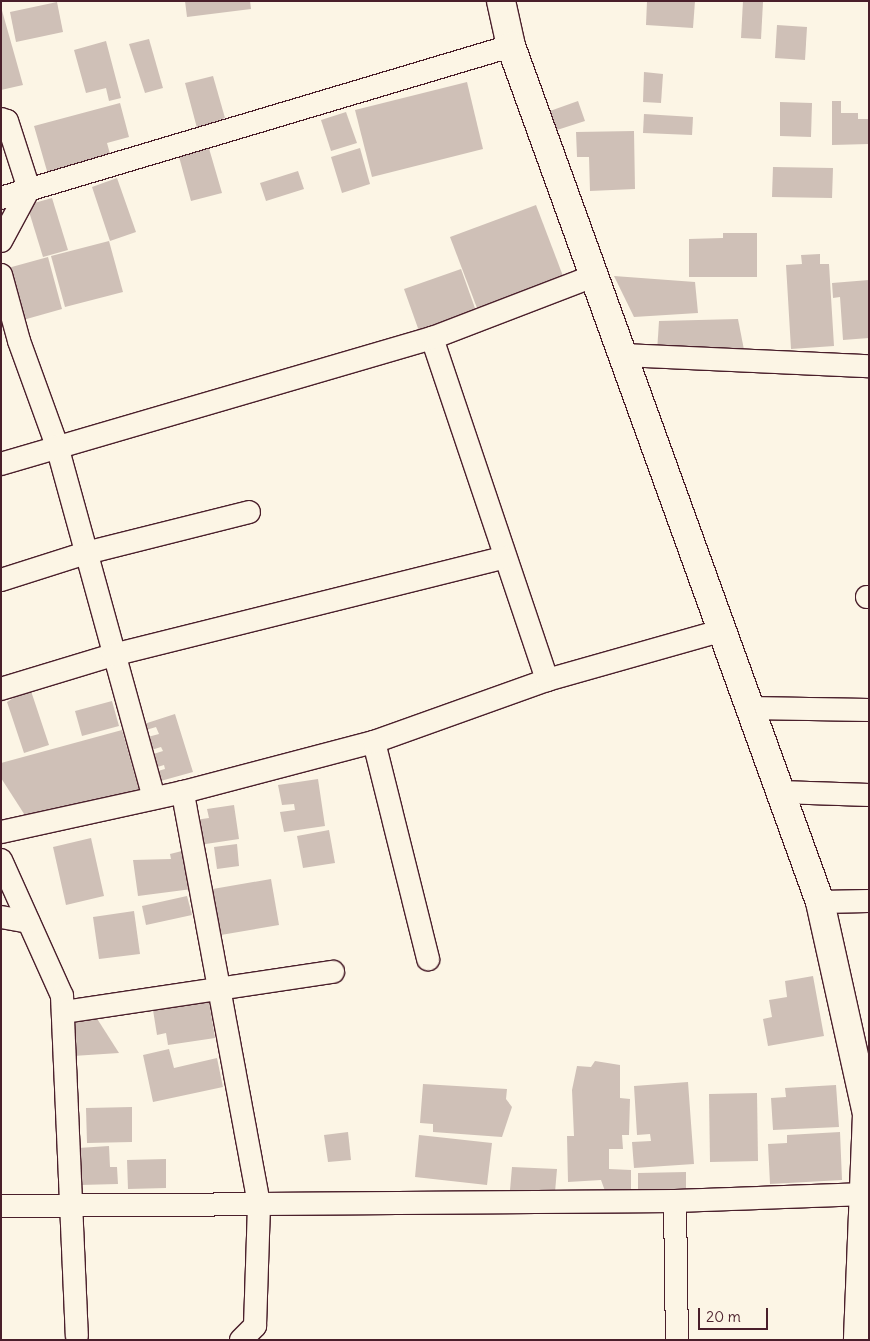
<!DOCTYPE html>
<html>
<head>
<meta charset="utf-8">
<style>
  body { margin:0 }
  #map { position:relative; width:870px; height:1341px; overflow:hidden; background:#fcf5e5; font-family:Delius,sans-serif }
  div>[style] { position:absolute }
  .building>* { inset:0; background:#cfc0b7 }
  .roads { filter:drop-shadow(1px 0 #4a1f2b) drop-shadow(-1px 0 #4a1f2b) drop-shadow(0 1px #4a1f2b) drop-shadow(0 -1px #4a1f2b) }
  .minor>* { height:22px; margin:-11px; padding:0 11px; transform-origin:11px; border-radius:11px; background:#fcf5e5 }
  .tertiary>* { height:28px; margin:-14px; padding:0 14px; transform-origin:14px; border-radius:14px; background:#fcf5e5 }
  span { translate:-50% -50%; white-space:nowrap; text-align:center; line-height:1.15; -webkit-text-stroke:5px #fcf5e5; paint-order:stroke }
  .frame { position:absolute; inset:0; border:2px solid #4a1f2b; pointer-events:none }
  .scale { position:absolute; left:698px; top:1308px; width:70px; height:22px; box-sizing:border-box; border:2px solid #4a1f2b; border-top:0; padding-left:6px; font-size:15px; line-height:18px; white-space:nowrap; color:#4a1f2b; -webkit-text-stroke:4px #fcf5e5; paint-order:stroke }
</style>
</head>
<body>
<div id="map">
  <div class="building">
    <div style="clip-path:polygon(185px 1px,250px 1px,251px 9px,187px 17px)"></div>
    <div style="clip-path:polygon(647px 1px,695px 1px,693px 28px,646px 25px)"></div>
    <div style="clip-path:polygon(743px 1px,763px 2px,761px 39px,741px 38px)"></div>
    <div style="clip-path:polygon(57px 2px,63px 32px,16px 42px,10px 12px)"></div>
    <div style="clip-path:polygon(1px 7px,23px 85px,1px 90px)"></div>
    <div style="clip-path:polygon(777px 25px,807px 27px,805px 60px,775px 58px)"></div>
    <div style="clip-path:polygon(149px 39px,163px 88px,145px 93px,129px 44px)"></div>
    <div style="clip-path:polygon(106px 41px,121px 98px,109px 101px,106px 88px,86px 93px,74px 50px)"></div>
    <div style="clip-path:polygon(644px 72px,663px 74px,661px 103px,643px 102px)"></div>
    <div style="clip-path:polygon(213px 76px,225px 118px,197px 128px,185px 83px)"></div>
    <div style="clip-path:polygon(467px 82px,483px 149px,372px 177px,355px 110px)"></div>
    <div style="clip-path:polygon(578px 101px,585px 121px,557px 130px,550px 111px)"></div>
    <div style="clip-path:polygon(832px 101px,841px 101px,841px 113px,858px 113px,858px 119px,869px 119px,869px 144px,832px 145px)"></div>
    <div style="clip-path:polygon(780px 102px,812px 103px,811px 137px,780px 136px)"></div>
    <div style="clip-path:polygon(120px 103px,129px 137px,107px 143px,112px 161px,49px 178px,34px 126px)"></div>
    <div style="clip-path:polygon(346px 112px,357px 143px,331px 151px,321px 120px)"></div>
    <div style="clip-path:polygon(644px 114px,693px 117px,692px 135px,643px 133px)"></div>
    <div style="clip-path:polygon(634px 131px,635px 189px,590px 191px,589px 157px,577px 157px,576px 132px)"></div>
    <div style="clip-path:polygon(208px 145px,222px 193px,191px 201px,178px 153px)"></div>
    <div style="clip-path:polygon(360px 148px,370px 184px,342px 193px,331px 157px)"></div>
    <div style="clip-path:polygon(773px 167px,833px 168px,832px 198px,772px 197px)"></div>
    <div style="clip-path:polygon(298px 171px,304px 189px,266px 201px,260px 183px)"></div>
    <div style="clip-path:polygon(117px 178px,136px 232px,110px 241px,92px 187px)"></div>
    <div style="clip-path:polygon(52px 198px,68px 250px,43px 257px,27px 205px)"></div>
    <div style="clip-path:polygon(536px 205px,563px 276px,477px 308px,450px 237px)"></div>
    <div style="clip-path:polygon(723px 233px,757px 233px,757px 277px,689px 277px,689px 239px,723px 238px)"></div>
    <div style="clip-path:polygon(109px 241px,123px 292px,65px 307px,51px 256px)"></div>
    <div style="clip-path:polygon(820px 254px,820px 264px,829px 264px,834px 346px,791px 349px,786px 265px,802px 264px,801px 255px)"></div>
    <div style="clip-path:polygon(48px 257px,62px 309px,23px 320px,8px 268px)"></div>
    <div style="clip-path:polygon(461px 269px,476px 311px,419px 331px,404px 289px)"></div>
    <div style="clip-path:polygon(614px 276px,695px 282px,698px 313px,634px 317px)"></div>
    <div style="clip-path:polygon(869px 280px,869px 338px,843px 340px,840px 297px,833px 298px,832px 283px)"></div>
    <div style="clip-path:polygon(738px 319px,745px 355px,657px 352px,659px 321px)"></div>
    <div style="clip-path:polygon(30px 688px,49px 745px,24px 753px,7px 702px)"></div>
    <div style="clip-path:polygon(112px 701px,119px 726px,82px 736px,75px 711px)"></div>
    <div style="clip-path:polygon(175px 714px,193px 772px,157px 782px,154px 772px,165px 769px,164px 765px,151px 769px,147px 756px,163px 751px,161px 747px,148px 751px,144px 738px,159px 734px,156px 727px,146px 730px,144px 724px)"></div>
    <div style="clip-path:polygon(122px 730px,139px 790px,28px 820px,1px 778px,1px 763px)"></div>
    <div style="clip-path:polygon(318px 779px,325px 826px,284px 832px,280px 812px,295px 810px,294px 804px,282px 805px,278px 785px)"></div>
    <div style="clip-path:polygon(234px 805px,239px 839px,199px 845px,195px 820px,209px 818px,207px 809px)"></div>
    <div style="clip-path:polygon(329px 830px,335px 863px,303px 868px,297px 836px)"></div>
    <div style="clip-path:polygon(91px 838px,104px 896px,66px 905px,53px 847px)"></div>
    <div style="clip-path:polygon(237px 844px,239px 866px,217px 869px,214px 847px)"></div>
    <div style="clip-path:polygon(186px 850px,192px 889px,138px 896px,133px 860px,171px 859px,170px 854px)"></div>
    <div style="clip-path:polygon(271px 879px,279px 925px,215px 936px,207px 890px)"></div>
    <div style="clip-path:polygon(187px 896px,192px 915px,146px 925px,142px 906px)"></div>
    <div style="clip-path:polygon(134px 911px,140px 954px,99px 959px,93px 917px)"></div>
    <div style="clip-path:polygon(813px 976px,824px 1036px,768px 1046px,763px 1019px,772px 1017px,769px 1000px,787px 997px,785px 981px)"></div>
    <div style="clip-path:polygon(209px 1001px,215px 1038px,168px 1045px,166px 1033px,157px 1035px,153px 1010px)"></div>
    <div style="clip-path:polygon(96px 1017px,119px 1053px,73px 1056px,71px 1019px)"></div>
    <div style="clip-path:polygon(169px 1049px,174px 1068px,217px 1058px,223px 1087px,153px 1102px,143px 1055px)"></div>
    <div style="clip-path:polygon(595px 1061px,620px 1065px,620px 1098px,630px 1099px,629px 1135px,622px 1135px,623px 1149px,609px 1149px,609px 1169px,631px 1170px,631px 1192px,605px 1191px,601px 1180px,568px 1182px,567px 1136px,574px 1136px,572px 1090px,577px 1066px,591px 1067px)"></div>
    <div style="clip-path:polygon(688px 1082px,694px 1164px,634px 1168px,632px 1142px,651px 1141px,650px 1134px,637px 1135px,634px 1086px)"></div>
    <div style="clip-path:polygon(423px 1084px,507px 1089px,506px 1099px,512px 1107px,502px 1137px,433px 1132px,433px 1124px,420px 1123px)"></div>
    <div style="clip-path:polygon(836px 1085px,839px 1127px,773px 1130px,771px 1098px,786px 1097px,785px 1088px)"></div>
    <div style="clip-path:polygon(757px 1093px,758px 1161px,710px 1162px,709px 1094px)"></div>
    <div style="clip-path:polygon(132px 1107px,132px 1142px,87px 1143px,86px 1108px)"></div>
    <div style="clip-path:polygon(348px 1132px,351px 1160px,328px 1162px,324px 1135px)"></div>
    <div style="clip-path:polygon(840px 1132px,842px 1180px,770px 1184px,768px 1144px,787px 1143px,787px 1135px)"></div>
    <div style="clip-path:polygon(419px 1135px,492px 1143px,487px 1185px,415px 1177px)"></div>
    <div style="clip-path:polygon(109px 1146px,110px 1167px,117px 1167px,118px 1184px,80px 1185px,78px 1148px)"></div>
    <div style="clip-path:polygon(166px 1159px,166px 1188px,128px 1189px,127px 1160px)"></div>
    <div style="clip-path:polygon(512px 1167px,557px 1169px,555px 1192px,510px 1190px)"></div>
    <div style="clip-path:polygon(686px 1172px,686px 1191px,638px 1192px,638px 1173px)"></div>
  </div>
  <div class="roads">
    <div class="minor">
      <div style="left:1px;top:119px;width:6px;rotate:18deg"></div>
      <div style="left:7px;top:121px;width:71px;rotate:72.1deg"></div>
      <div style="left:29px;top:189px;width:59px;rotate:118.3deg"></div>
      <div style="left:1px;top:198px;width:532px;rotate:-16.6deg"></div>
      <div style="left:1px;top:275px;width:68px;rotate:74.7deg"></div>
      <div style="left:19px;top:341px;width:112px;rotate:70.1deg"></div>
      <div style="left:57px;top:446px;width:365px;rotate:74.6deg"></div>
      <div style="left:432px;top:338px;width:361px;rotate:71.4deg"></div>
      <div style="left:623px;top:355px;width:246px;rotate:2.6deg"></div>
      <div style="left:1px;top:464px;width:449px;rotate:-16.3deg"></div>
      <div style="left:432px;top:338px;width:176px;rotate:-21deg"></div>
      <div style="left:1px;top:580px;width:89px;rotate:-17.6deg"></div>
      <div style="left:86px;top:553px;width:168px;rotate:-14.1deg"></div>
      <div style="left:867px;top:597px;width:2px"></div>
      <div style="left:1px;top:689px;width:117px;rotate:-16.9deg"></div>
      <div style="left:113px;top:655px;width:404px;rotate:-14deg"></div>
      <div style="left:749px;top:708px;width:120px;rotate:1deg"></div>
      <div style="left:374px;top:742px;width:224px;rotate:76deg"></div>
      <div style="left:780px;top:792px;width:89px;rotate:1.9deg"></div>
      <div style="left:1px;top:832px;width:186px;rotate:-12.4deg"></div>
      <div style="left:183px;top:792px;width:197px;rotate:-14.7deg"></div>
      <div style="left:374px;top:742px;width:184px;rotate:-19.7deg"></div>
      <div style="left:547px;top:680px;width:180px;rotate:-15.8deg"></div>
      <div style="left:1px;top:860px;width:149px;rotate:65.8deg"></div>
      <div style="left:62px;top:996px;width:340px;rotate:87.5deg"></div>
      <div style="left:820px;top:902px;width:49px;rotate:-1.2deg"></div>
      <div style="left:1px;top:917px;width:28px;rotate:10deg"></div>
      <div style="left:64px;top:1012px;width:272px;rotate:-8.5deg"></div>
      <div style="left:675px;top:1201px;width:139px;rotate:89.2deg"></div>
      <div style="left:1px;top:1206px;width:258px;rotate:-0.4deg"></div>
      <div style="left:259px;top:1204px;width:419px;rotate:-100.5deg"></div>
      <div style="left:241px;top:1340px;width:20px;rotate:-45deg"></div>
      <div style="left:255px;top:1326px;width:122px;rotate:-88.1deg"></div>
      <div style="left:259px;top:1204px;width:416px;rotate:-0.4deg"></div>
      <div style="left:675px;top:1201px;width:191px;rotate:-2.1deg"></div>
    </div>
    <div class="tertiary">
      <div style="left:501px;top:1px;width:46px;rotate:77.5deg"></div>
      <div style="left:511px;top:46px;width:910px;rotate:70.15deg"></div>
      <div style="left:820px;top:902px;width:217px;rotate:77.5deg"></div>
      <div style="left:867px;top:1114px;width:226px;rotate:92.3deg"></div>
    </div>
  </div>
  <div class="frame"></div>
  <div class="scale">20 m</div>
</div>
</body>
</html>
